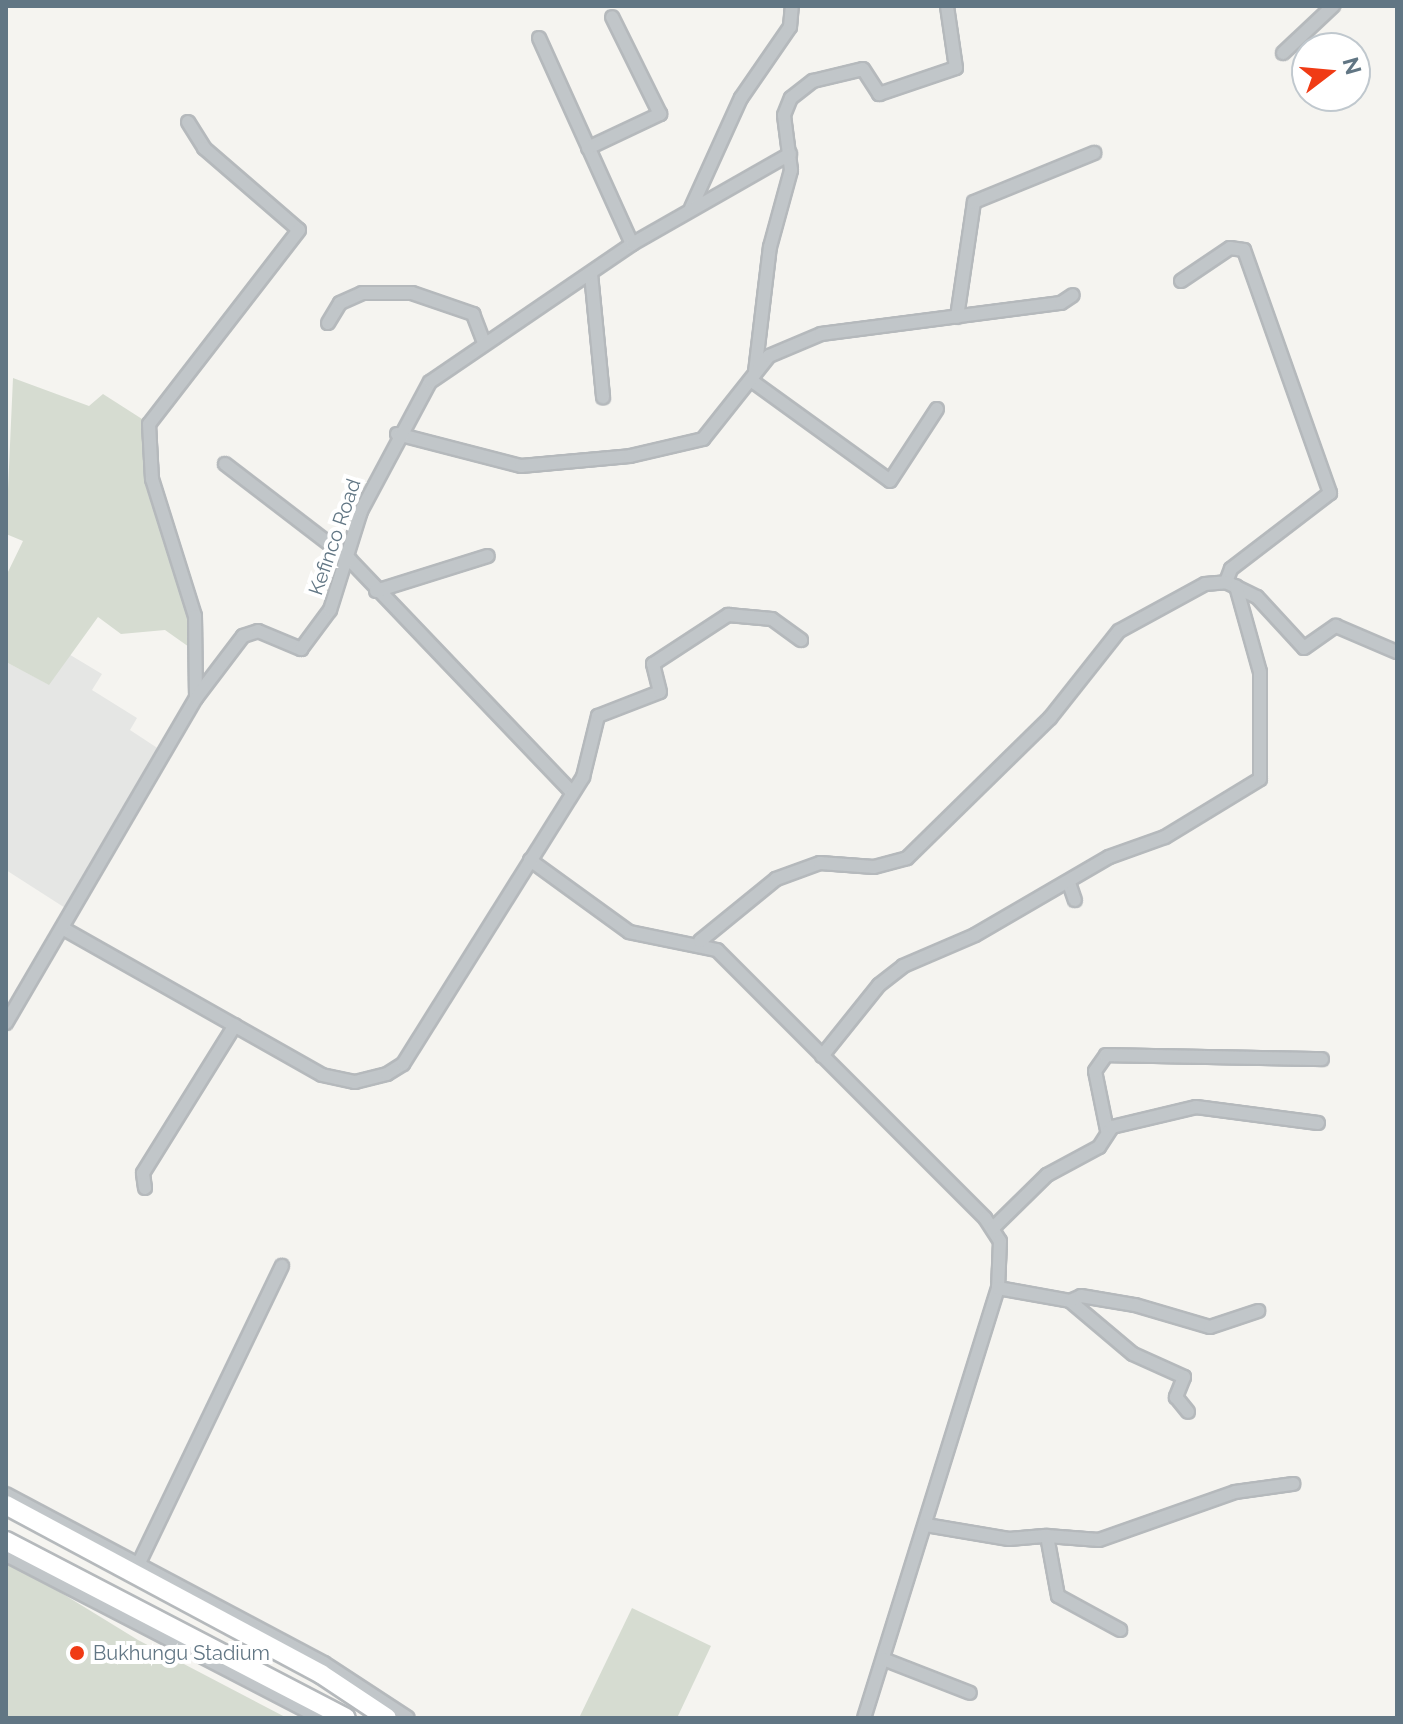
<!DOCTYPE html>
<html>
<head>
<meta charset="utf-8">
<style>
  body { margin:0 }
  #map { position:relative; width:1403px; height:1724px; overflow:hidden; background:#f5f4f0; font-family:Raleway,sans-serif }
  div>[style] { position:absolute }
  .built>* { inset:0; background:#e5e6e4 }
  .green>* { inset:0; background:#d6dcd1 }
  .roads { filter:drop-shadow(2px 0 #b5b9bc) drop-shadow(-2px 0 #b5b9bc) drop-shadow(0 2px #b5b9bc) drop-shadow(0 -2px #b5b9bc) }
  .minor>* { height:12px; margin:-6px; padding:0 6px; transform-origin:6px; border-radius:6px; background:#c1c6c9 }
  .highway>* { height:18px; margin:-9px; padding:0 9px; transform-origin:9px; border-radius:9px; background:#fff }
  .dots>* { width:22px; height:22px; translate:-50% -50%; box-sizing:border-box; border:4px solid #fff; border-radius:50% }
  span { translate:-50% -50%; white-space:nowrap; text-align:center; line-height:1.15; -webkit-text-stroke:8px #fff; paint-order:stroke }
  .street-label { font-size:20px; color:#617684 }
  .poi-label { font-size:20px; color:#617684 }
  .left { translate:0 -50%; text-align:left }
  .frame { position:absolute; inset:0; border:8px solid #617684; pointer-events:none }
  .north { position:absolute; left:1291px; top:32px; width:80px; height:80px; box-sizing:border-box; background:#fff; border:2px solid #c0c8ce; border-radius:50%; rotate:74deg; font-size:22px; font-weight:700; line-height:32px; text-align:center; color:#617684 }
  .north::after { content:''; display:block; margin:auto; width:28px; height:36px; background:#f03b15; clip-path:polygon(50% 0,100% 100%,50% 72%,0 100%) }
</style>
</head>
<body>
<div id="map">
  <div class="built">
    <div style="clip-path:polygon(67px 653px,102px 674px,92px 690px,137px 718px,130px 730px,165px 753px,73px 913px,6px 870px,6px 662px,48px 684px)"></div>
  </div>
  <div class="green">
    <div style="clip-path:polygon(13px 378px,89px 406px,103px 394px,153px 426px,155px 479px,199px 654px,165px 630px,121px 634px,98px 617px,49px 685px,6px 662px,6px 576px,23px 541px,6px 534px)"></div>
    <div style="clip-path:polygon(6px 1559px,138px 1640px,287px 1718px,6px 1718px)"></div>
    <div style="clip-path:polygon(632px 1608px,711px 1646px,677px 1718px,579px 1718px)"></div>
  </div>
  <div class="roads">
    <div class="minor">
      <div style="left:539px;top:38px;width:226px;rotate:65.7deg"></div>
      <div style="left:1283px;top:53px;width:69px;rotate:-43.2deg"></div>
      <div style="left:188px;top:122px;width:31px;rotate:58deg"></div>
      <div style="left:204px;top:148px;width:125px;rotate:40.8deg"></div>
      <div style="left:299px;top:230px;width:245px;rotate:127.7deg"></div>
      <div style="left:149px;top:424px;width:55px;rotate:86.9deg"></div>
      <div style="left:152px;top:479px;width:144px;rotate:72.6deg"></div>
      <div style="left:195px;top:616px;width:82px;rotate:89.3deg"></div>
      <div style="left:588px;top:148px;width:80px;rotate:-25.3deg"></div>
      <div style="left:660px;top:114px;width:108px;rotate:-116.3deg"></div>
      <div style="left:691px;top:208px;width:121px;rotate:-65.6deg"></div>
      <div style="left:741px;top:98px;width:86px;rotate:-55.4deg"></div>
      <div style="left:790px;top:27px;width:21px;rotate:-85deg"></div>
      <div style="left:591px;top:274px;width:124px;rotate:84.4deg"></div>
      <div style="left:1181px;top:281px;width:59px;rotate:-34deg"></div>
      <div style="left:1230px;top:248px;width:14px;rotate:8deg"></div>
      <div style="left:1244px;top:250px;width:258px;rotate:70.5deg"></div>
      <div style="left:1330px;top:493px;width:125px;rotate:142.5deg"></div>
      <div style="left:1231px;top:569px;width:14px;rotate:111deg"></div>
      <div style="left:957px;top:317px;width:116px;rotate:-81.6deg"></div>
      <div style="left:974px;top:202px;width:130px;rotate:-22.2deg"></div>
      <div style="left:328px;top:323px;width:23px;rotate:-59deg"></div>
      <div style="left:340px;top:303px;width:24px;rotate:-24deg"></div>
      <div style="left:362px;top:293px;width:50px"></div>
      <div style="left:412px;top:293px;width:65px;rotate:19deg"></div>
      <div style="left:473px;top:314px;width:28px;rotate:69deg"></div>
      <div style="left:755px;top:372px;width:126px;rotate:-83.2deg"></div>
      <div style="left:770px;top:247px;width:80px;rotate:-74.7deg"></div>
      <div style="left:791px;top:170px;width:55px;rotate:-97.3deg"></div>
      <div style="left:784px;top:115px;width:18px;rotate:-68deg"></div>
      <div style="left:791px;top:98px;width:28px;rotate:-38deg"></div>
      <div style="left:813px;top:81px;width:51px;rotate:-13.5deg"></div>
      <div style="left:863px;top:69px;width:30px;rotate:57deg"></div>
      <div style="left:879px;top:94px;width:81px;rotate:-18.7deg"></div>
      <div style="left:956px;top:68px;width:63px;rotate:-98.3deg"></div>
      <div style="left:752px;top:381px;width:170px;rotate:35.9deg"></div>
      <div style="left:890px;top:481px;width:86px;rotate:-56.9deg"></div>
      <div style="left:397px;top:434px;width:128px;rotate:14.5deg"></div>
      <div style="left:521px;top:466px;width:109px;rotate:-5.2deg"></div>
      <div style="left:630px;top:456px;width:75px;rotate:-13.1deg"></div>
      <div style="left:703px;top:439px;width:106px;rotate:-51.5deg"></div>
      <div style="left:769px;top:356px;width:56px;rotate:-22.9deg"></div>
      <div style="left:821px;top:334px;width:242px;rotate:-7.4deg"></div>
      <div style="left:1061px;top:303px;width:14px;rotate:-34deg"></div>
      <div style="left:225px;top:464px;width:158px;rotate:37.5deg"></div>
      <div style="left:350px;top:560px;width:320px;rotate:46.3deg"></div>
      <div style="left:376px;top:591px;width:117px;rotate:-17.4deg"></div>
      <div style="left:530px;top:860px;width:122px;rotate:36deg"></div>
      <div style="left:629px;top:932px;width:90px;rotate:11.6deg"></div>
      <div style="left:717px;top:950px;width:379px;rotate:45deg"></div>
      <div style="left:985px;top:1218px;width:27px;rotate:57deg"></div>
      <div style="left:1000px;top:1241px;width:47px;rotate:92.4deg"></div>
      <div style="left:998px;top:1288px;width:450px;rotate:107.3deg"></div>
      <div style="left:1069px;top:883px;width:18px;rotate:71deg"></div>
      <div style="left:64px;top:929px;width:296px;rotate:29.5deg"></div>
      <div style="left:322px;top:1075px;width:34px;rotate:12deg"></div>
      <div style="left:355px;top:1082px;width:33px;rotate:-14deg"></div>
      <div style="left:387px;top:1074px;width:19px;rotate:-32deg"></div>
      <div style="left:403px;top:1064px;width:339px;rotate:-57.9deg"></div>
      <div style="left:583px;top:777px;width:63px;rotate:-76.2deg"></div>
      <div style="left:598px;top:716px;width:66px;rotate:-21.2deg"></div>
      <div style="left:660px;top:692px;width:29px;rotate:-104deg"></div>
      <div style="left:653px;top:664px;width:90px;rotate:-33.2deg"></div>
      <div style="left:728px;top:615px;width:44px;rotate:5.2deg"></div>
      <div style="left:772px;top:619px;width:36px;rotate:36deg"></div>
      <div style="left:700px;top:941px;width:98px;rotate:-39.2deg"></div>
      <div style="left:776px;top:879px;width:47px;rotate:-20deg"></div>
      <div style="left:820px;top:863px;width:54px;rotate:4.2deg"></div>
      <div style="left:874px;top:867px;width:34px;rotate:-15deg"></div>
      <div style="left:907px;top:858px;width:200px;rotate:-44.4deg"></div>
      <div style="left:1050px;top:718px;width:111px;rotate:-51.6deg"></div>
      <div style="left:1119px;top:631px;width:98px;rotate:-28.7deg"></div>
      <div style="left:1205px;top:584px;width:21px;rotate:-5deg"></div>
      <div style="left:1226px;top:582px;width:34px;rotate:26deg"></div>
      <div style="left:1257px;top:597px;width:69px;rotate:47.3deg"></div>
      <div style="left:1304px;top:648px;width:39px;rotate:-35deg"></div>
      <div style="left:1336px;top:626px;width:66px;rotate:23.1deg"></div>
      <div style="left:6px;top:1023px;width:376px;rotate:-59.7deg"></div>
      <div style="left:196px;top:698px;width:78px;rotate:-52.8deg"></div>
      <div style="left:243px;top:636px;width:16px;rotate:-18deg"></div>
      <div style="left:258px;top:631px;width:47px;rotate:22.7deg"></div>
      <div style="left:301px;top:649px;width:49px;rotate:-53.4deg"></div>
      <div style="left:330px;top:610px;width:104px;rotate:-72.6deg"></div>
      <div style="left:361px;top:511px;width:146px;rotate:-61.9deg"></div>
      <div style="left:430px;top:382px;width:245px;rotate:-34.3deg"></div>
      <div style="left:632px;top:244px;width:182px;rotate:-29.7deg"></div>
      <div style="left:822px;top:1056px;width:91px;rotate:-51.2deg"></div>
      <div style="left:879px;top:985px;width:31px;rotate:-38deg"></div>
      <div style="left:903px;top:966px;width:78px;rotate:-23.3deg"></div>
      <div style="left:975px;top:935px;width:155px;rotate:-30.2deg"></div>
      <div style="left:1109px;top:857px;width:59px;rotate:-19.7deg"></div>
      <div style="left:1165px;top:837px;width:111px;rotate:-31.4deg"></div>
      <div style="left:1260px;top:779px;width:107px;rotate:-90deg"></div>
      <div style="left:1260px;top:672px;width:89px;rotate:-105.6deg"></div>
      <div style="left:1107px;top:1130px;width:60px;rotate:-101.5deg"></div>
      <div style="left:1095px;top:1071px;width:19px;rotate:-55deg"></div>
      <div style="left:1106px;top:1055px;width:216px;rotate:1.1deg"></div>
      <div style="left:145px;top:1188px;width:15px;rotate:-98deg"></div>
      <div style="left:143px;top:1173px;width:174px;rotate:-58.1deg"></div>
      <div style="left:993px;top:1228px;width:76px;rotate:-44.5deg"></div>
      <div style="left:1047px;top:1175px;width:59px;rotate:-28.3deg"></div>
      <div style="left:1099px;top:1147px;width:24px;rotate:-57deg"></div>
      <div style="left:1112px;top:1127px;width:86px;rotate:-13.4deg"></div>
      <div style="left:1196px;top:1107px;width:123px;rotate:7.5deg"></div>
      <div style="left:998px;top:1288px;width:73px;rotate:10.2deg"></div>
      <div style="left:1070px;top:1301px;width:82px;rotate:40.1deg"></div>
      <div style="left:1133px;top:1354px;width:56px;rotate:24.3deg"></div>
      <div style="left:1184px;top:1377px;width:22px;rotate:112deg"></div>
      <div style="left:1176px;top:1397px;width:19px;rotate:51deg"></div>
      <div style="left:1070px;top:1301px;width:12px;rotate:-24deg"></div>
      <div style="left:1081px;top:1296px;width:55px;rotate:9.5deg"></div>
      <div style="left:1135px;top:1305px;width:78px;rotate:16.3deg"></div>
      <div style="left:1210px;top:1327px;width:51px;rotate:-18.4deg"></div>
      <div style="left:6px;top:1494px;width:360px;rotate:28deg"></div>
      <div style="left:324px;top:1663px;width:100px;rotate:33.2deg"></div>
      <div style="left:926px;top:1525px;width:84px;rotate:9.6deg"></div>
      <div style="left:1009px;top:1539px;width:38px;rotate:-5deg"></div>
      <div style="left:1047px;top:1536px;width:61px;rotate:79.6deg"></div>
      <div style="left:1058px;top:1596px;width:71px;rotate:28.7deg"></div>
      <div style="left:1047px;top:1536px;width:52px;rotate:4.4deg"></div>
      <div style="left:1099px;top:1540px;width:144px;rotate:-19.4deg"></div>
      <div style="left:1235px;top:1492px;width:59px;rotate:-7.9deg"></div>
      <div style="left:6px;top:1555px;width:354px;rotate:27.4deg"></div>
      <div style="left:138px;top:1565px;width:332px;rotate:-64.3deg"></div>
      <div style="left:883px;top:1659px;width:93px;rotate:21.3deg"></div>
    </div>
    <div class="highway">
      <div style="left:6px;top:1505px;width:357px;rotate:28.2deg"></div>
      <div style="left:321px;top:1674px;width:79px;rotate:33.7deg"></div>
      <div style="left:6px;top:1541px;width:383px;rotate:27.5deg"></div>
    </div>
  </div>
  <div class="dots">
    <div style="left:77px;top:1653px;background:#f03b15"></div>
  </div>
  <div class="street-label">
    <span style="left:335px;top:537px;rotate:-71deg">Kefinco Road</span>
  </div>
  <div class="poi-label">
    <span class="left" style="left:93px;top:1653px">Bukhungu Stadium</span>
  </div>
  <div class="frame"></div>
  <div class="north">N</div>
</div>
</body>
</html>
